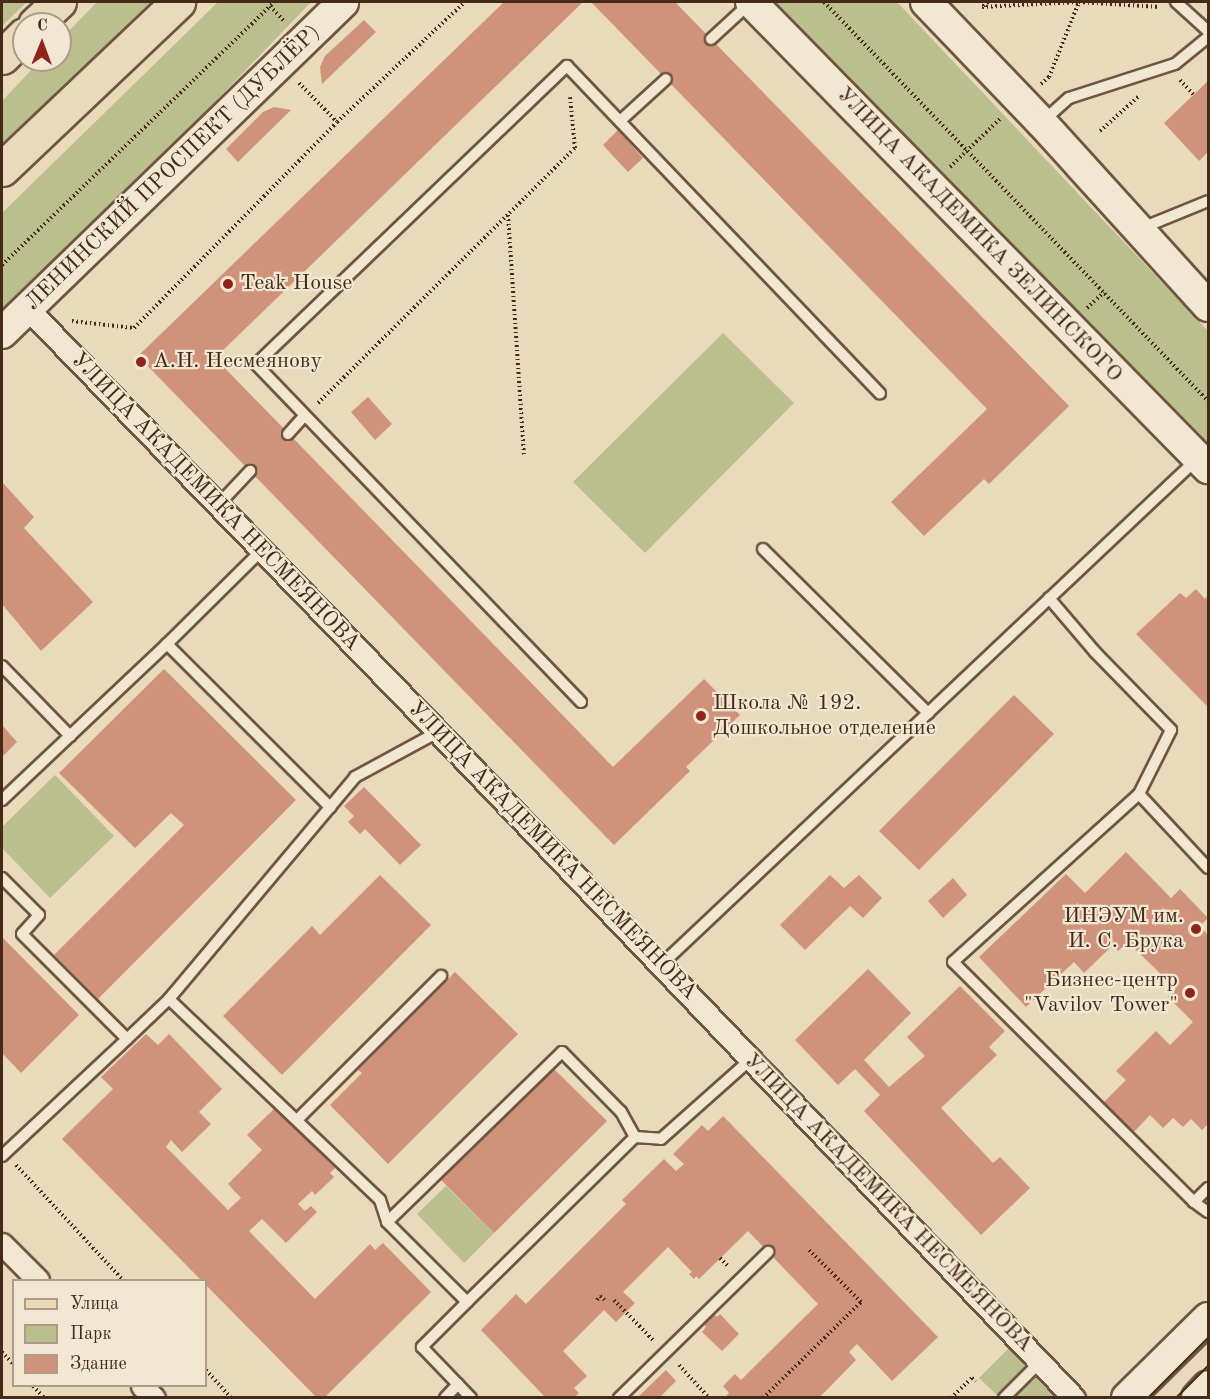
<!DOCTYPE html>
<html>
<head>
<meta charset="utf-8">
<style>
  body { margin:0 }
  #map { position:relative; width:1210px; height:1399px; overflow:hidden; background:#e9dabb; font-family:"Old Standard TT",serif }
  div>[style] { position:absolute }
  .green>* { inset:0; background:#bbbe8d }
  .building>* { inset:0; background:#cf927b }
  .path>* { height:4px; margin-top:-2px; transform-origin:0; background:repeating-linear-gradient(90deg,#462a18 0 1.5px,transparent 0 4.5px) }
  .roads { filter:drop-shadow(2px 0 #6f5641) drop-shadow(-2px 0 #6f5641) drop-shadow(0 2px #6f5641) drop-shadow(0 -2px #6f5641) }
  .lane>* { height:10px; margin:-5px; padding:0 5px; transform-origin:5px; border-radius:5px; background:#f1e7d3 }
  .street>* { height:21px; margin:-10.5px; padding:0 10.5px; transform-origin:10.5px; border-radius:10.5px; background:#f1e7d3 }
  .secondary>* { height:30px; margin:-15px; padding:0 15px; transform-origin:15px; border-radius:15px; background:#f1e7d3 }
  .primary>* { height:33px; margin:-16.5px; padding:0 16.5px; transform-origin:16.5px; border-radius:16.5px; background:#e9dabb }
  .tram>* { height:1.5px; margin:-0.75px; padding:0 0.75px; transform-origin:0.75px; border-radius:0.75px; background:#462a18 }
  .dots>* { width:16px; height:16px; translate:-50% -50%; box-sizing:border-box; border:3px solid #f1e7d3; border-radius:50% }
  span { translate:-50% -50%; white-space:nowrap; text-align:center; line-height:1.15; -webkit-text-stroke:4.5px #f1e7d3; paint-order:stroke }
  .street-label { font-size:22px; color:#462a18 }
  .poi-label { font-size:22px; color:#462a18 }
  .left { translate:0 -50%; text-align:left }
  .right { translate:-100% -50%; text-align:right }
  .frame { position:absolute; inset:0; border:3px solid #462a18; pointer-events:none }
  .legend { position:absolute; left:12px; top:1279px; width:195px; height:108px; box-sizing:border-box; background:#f1e7d3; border:2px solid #ad9b88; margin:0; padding:8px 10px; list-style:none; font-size:18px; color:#462a18 }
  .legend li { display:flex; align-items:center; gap:12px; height:30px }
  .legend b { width:30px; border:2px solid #ad9b88 }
  .north { position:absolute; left:12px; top:12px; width:60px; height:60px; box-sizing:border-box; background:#f1e7d3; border:2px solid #ad9b88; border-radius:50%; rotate:1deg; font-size:16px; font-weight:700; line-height:24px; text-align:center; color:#462a18 }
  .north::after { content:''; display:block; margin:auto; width:21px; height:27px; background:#8f2418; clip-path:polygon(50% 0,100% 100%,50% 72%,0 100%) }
</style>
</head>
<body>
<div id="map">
  <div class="green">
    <div style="clip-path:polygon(2px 2px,27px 2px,2px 26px)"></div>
    <div style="clip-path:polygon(97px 2px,151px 2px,2px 147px,2px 101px,41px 60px,60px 60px,60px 40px)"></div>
    <div style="clip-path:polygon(218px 2px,311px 2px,124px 197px,2px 315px,2px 213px)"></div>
    <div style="clip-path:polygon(770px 2px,897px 2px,1208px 331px,1208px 453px)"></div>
    <div style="clip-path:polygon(723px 333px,794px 403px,645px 553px,573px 482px)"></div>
    <div style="clip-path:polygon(55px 775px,114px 836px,50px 898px,2px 848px,2px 827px)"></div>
    <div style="clip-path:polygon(446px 1186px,494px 1233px,464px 1263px,417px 1214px)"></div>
    <div style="clip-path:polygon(1013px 1344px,1066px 1397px,999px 1397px,979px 1378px)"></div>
  </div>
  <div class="building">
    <div style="clip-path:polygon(504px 2px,583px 2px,215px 358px,613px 767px,704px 679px,740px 715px,686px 767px,690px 771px,614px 845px,138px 356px)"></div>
    <div style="clip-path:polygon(591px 2px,675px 2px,1069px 406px,989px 484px,984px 479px,924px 536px,891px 502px,987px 409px)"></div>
    <div style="clip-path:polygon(364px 20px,376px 32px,322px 84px,320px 67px,325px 56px)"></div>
    <div style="clip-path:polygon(1208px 81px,1208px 152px,1199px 161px,1164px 123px)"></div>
    <div style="clip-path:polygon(274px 107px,291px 110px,238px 162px,226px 149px,263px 112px)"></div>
    <div style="clip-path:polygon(618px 130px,643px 158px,628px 172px,603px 145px)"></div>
    <div style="clip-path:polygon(368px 397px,392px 424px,375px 440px,351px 412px)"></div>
    <div style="clip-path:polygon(2px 482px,34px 517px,24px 528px,93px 602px,41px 651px,2px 604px)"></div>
    <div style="clip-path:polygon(1196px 589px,1205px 599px,1208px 595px,1208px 707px,1136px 634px,1180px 593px,1186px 598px)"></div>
    <div style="clip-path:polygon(164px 669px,296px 800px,98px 999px,54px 955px,184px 825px,171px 813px,135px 848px,59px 773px)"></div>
    <div style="clip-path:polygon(1014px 695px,1054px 734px,919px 870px,879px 831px)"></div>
    <div style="clip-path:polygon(2px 725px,17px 742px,2px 757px)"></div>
    <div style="clip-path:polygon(364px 787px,421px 845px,400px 865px,365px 829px,360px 834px,348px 822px,354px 816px,344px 806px)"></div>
    <div style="clip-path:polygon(1126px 852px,1171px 898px,1180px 889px,1208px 918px,1200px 926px,1208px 935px,1208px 1124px,1202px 1130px,1191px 1119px,1183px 1127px,1173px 1118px,1163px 1128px,1150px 1115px,1132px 1134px,1102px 1104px,1126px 1080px,1116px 1071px,1156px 1031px,1170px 1045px,1193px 1022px,1168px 997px,1176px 989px,1128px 942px,1118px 951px,1113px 945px,1084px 973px,1074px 962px,1026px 1007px,979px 957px,1066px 874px,1085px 893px)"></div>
    <div style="clip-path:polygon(380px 875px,431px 925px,282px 1075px,223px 1016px,312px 926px,320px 935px)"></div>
    <div style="clip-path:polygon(830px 875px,844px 888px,859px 875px,882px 898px,863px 918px,850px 906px,805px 950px,780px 925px)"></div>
    <div style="clip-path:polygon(953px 878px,967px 895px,943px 918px,928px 901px)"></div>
    <div style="clip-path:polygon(2px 937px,79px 1015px,21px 1073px,2px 1053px)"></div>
    <div style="clip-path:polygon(868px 969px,911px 1013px,864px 1060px,889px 1087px,925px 1056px,907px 1037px,960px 986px,1005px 1031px,989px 1047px,997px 1055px,941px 1108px,993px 1163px,1000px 1157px,1030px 1188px,981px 1235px,864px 1111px,880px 1095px,855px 1069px,838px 1085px,795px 1040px)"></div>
    <div style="clip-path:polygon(455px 972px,518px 1034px,388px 1164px,330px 1105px,362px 1073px,358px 1070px)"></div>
    <div style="clip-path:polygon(146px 1034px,158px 1045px,169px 1034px,222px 1089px,199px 1112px,211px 1124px,182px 1152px,171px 1140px,166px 1147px,228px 1210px,241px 1198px,228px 1184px,262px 1150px,247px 1135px,275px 1108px,335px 1168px,330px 1173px,334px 1177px,315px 1195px,312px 1191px,298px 1204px,305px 1211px,311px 1206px,317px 1212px,286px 1243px,262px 1219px,249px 1231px,315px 1299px,370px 1244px,375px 1250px,383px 1243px,431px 1292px,324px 1398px,317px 1398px,206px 1285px,206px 1280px,201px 1280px,62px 1139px,113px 1089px,101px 1077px)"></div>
    <div style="clip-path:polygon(552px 1067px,607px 1121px,494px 1233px,439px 1178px)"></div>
    <div style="clip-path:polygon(723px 1116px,938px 1337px,892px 1381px,857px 1344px,849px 1352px,856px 1360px,819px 1398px,724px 1398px,729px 1393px,723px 1386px,735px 1374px,741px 1380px,818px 1304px,748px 1231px,699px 1279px,696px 1276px,694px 1279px,689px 1274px,692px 1272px,668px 1247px,623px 1292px,635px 1303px,616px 1322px,604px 1310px,563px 1351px,587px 1376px,574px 1388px,579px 1393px,574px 1398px,546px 1398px,481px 1330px,516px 1294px,526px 1304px,626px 1204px,622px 1200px,664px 1159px,676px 1171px,684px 1164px,673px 1154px,702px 1125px,708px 1131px)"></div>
    <div style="clip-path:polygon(711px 1311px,717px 1317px,720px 1314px,739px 1334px,722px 1351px,702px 1332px,706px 1327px,701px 1321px)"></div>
    <div style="clip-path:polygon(666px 1370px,676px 1381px,659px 1398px,637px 1398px)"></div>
  </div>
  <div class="path">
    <div style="left:824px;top:2px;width:554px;rotate:46.1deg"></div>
    <div style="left:988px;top:2px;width:8px;rotate:140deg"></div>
    <div style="left:982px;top:7px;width:97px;rotate:-3deg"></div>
    <div style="left:1079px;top:2px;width:81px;rotate:3.5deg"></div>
    <div style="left:270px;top:6px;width:21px;rotate:47deg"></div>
    <div style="left:1180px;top:80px;width:21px;rotate:47deg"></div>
    <div style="left:299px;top:83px;width:54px;rotate:45.7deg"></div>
    <div style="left:1041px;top:84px;width:11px;rotate:-41deg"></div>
    <div style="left:1049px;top:77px;width:81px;rotate:-68.2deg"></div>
    <div style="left:1100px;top:131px;width:52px;rotate:-41.9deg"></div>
    <div style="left:950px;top:167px;width:71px;rotate:-43.9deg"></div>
    <div style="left:508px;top:215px;width:240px;rotate:86.2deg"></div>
    <div style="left:2px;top:265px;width:378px;rotate:-44deg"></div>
    <div style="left:1087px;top:308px;width:23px;rotate:-43deg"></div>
    <div style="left:72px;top:321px;width:62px;rotate:6.4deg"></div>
    <div style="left:134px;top:328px;width:289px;rotate:-45.4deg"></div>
    <div style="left:337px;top:122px;width:175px;rotate:-43.2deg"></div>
    <div style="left:318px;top:403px;width:362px;rotate:-44.8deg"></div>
    <div style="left:575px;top:148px;width:51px;rotate:-95.6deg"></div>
    <div style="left:16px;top:1165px;width:157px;rotate:47.1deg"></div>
    <div style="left:720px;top:1258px;width:11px;rotate:45deg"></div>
    <div style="left:597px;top:1300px;width:5px;rotate:-53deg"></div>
    <div style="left:600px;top:1296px;width:6px;rotate:39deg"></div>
    <div style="left:614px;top:1300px;width:57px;rotate:45.7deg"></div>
    <div style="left:2px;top:1352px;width:18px;rotate:47deg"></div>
    <div style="left:679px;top:1365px;width:45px;rotate:47.7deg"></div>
    <div style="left:206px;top:1370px;width:38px;rotate:48deg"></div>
    <div style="left:33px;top:1386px;width:16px;rotate:47deg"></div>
    <div style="left:763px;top:1398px;width:137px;rotate:-44.4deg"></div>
    <div style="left:861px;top:1302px;width:74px;rotate:-135deg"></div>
    <div style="left:951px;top:1398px;width:29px;rotate:-44deg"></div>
    <div style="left:972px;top:1378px;width:5px;rotate:37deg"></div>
  </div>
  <div class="roads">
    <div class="lane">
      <div style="left:1176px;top:2px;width:43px;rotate:42.2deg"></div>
      <div style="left:711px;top:39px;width:52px;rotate:-42.6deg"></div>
      <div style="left:620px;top:121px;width:62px;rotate:-42.4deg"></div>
      <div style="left:1042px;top:122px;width:36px;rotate:-42deg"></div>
      <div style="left:1069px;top:98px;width:111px;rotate:-17.8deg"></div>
      <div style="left:1175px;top:64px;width:43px;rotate:-39.3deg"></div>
      <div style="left:1142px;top:228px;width:71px;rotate:-22.2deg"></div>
      <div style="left:288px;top:434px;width:25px;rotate:-48deg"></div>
      <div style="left:218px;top:505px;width:47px;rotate:-46.7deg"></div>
      <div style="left:763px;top:549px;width:233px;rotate:44.8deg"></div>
      <div style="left:1049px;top:598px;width:71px;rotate:49.6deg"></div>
      <div style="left:1095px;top:652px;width:109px;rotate:45.7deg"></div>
      <div style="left:1171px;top:730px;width:72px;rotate:116.6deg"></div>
      <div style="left:167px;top:644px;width:134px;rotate:-44.7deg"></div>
      <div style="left:2px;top:666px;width:98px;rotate:45.8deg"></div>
      <div style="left:581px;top:702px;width:469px;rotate:-133.9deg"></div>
      <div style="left:256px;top:364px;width:431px;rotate:-43.8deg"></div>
      <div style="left:567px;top:66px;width:453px;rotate:46.3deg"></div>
      <div style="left:2px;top:800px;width:227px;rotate:-43.4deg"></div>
      <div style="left:167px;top:644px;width:231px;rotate:45deg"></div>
      <div style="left:2px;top:878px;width:52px;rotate:45deg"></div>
      <div style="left:39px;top:915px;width:25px;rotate:132deg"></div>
      <div style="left:22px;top:934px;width:148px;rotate:45deg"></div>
      <div style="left:127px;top:1039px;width:58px;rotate:-43.6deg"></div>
      <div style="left:169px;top:999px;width:290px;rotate:-50deg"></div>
      <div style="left:355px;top:777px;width:94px;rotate:-28.5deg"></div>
      <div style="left:661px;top:965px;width:736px;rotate:-43.35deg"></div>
      <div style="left:169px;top:999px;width:291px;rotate:43.6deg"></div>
      <div style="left:380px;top:1200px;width:23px;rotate:72deg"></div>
      <div style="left:387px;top:1222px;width:113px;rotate:45deg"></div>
      <div style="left:467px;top:1302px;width:235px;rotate:-44.5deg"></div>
      <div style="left:635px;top:1137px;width:29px;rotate:-119deg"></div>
      <div style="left:621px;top:1112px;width:84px;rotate:-134.5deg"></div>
      <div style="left:562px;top:1052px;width:244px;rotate:135.8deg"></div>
      <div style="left:297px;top:1120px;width:204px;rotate:-45deg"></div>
      <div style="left:635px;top:1137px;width:26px;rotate:4deg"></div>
      <div style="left:661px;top:1139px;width:120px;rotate:-41.6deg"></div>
      <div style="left:2px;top:1156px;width:171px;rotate:-43.1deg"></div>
      <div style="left:1208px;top:1188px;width:20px;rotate:135deg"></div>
      <div style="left:1194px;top:1202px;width:17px;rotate:36deg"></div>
      <div style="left:1194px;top:1202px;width:340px;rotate:-135.1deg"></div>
      <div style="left:953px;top:962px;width:251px;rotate:-42.1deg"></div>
      <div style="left:1139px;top:794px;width:101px;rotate:47deg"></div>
      <div style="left:467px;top:1302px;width:64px;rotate:135deg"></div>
      <div style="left:422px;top:1347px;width:71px;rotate:46.1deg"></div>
      <div style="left:445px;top:1398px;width:19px;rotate:-47deg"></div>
      <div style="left:619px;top:1398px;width:209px;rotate:-44.4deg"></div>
      <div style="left:1004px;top:1398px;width:51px;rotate:-45deg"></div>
    </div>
    <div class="street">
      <div style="left:27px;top:308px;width:591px;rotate:45.89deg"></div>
      <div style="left:438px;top:732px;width:921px;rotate:46.32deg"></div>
      <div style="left:2px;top:1244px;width:51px;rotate:45deg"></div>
      <div style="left:142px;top:1386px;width:17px;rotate:45deg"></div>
    </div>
    <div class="secondary">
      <div style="left:751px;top:2px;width:653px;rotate:45.56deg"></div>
      <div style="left:926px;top:2px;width:168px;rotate:46.2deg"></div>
      <div style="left:1042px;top:123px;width:247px;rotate:47.8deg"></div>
      <div style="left:2px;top:333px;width:475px;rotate:-44.1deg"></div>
      <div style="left:1127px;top:1398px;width:114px;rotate:-44.6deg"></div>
      <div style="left:1197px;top:1398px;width:16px;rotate:-47deg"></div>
    </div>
    <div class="primary">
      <div style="left:35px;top:24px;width:33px;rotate:-43deg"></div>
      <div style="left:2px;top:57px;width:31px;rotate:-45deg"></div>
      <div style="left:2px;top:169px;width:243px;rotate:-43.5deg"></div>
    </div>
  </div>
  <div class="tram">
    <div style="left:1148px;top:1398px;width:85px;rotate:-45deg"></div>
    <div style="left:1176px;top:1398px;width:45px;rotate:-45deg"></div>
  </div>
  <div class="dots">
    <div style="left:228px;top:284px;background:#8f2418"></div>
    <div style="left:141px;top:362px;background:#8f2418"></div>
    <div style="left:701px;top:716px;background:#8f2418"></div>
    <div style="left:1196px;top:929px;background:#8f2418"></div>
    <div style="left:1190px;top:993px;background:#8f2418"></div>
  </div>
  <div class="street-label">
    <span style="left:173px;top:168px;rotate:-44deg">ЛЕНИНСКИЙ ПРОСПЕКТ (ДУБЛЁР)</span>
    <span style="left:979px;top:235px;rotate:46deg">УЛИЦА АКАДЕМИКА ЗЕЛИНСКОГО</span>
    <span style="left:215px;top:502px;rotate:46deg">УЛИЦА АКАДЕМИКА НЕСМЕЯНОВА</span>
    <span style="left:552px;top:851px;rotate:46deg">УЛИЦА АКАДЕМИКА НЕСМЕЯНОВА</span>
    <span style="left:888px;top:1203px;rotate:46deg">УЛИЦА АКАДЕМИКА НЕСМЕЯНОВА</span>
  </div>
  <div class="poi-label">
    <span class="left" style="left:240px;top:284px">Teak House</span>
    <span class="left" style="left:153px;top:362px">А.Н. Несмеянову</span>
    <span class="left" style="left:713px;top:716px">Школа № 192.<br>Дошкольное отделение</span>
    <span class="right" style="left:1184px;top:929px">ИНЭУМ им.<br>И. С. Брука</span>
    <span class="right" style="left:1178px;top:993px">Бизнес-центр<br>"Vavilov Tower"</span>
  </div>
  <div class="frame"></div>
  <ul class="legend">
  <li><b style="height:8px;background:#e9dabb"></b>Улица</li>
  <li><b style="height:16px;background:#bbbe8d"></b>Парк</li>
  <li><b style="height:16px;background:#cf927b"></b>Здание</li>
  </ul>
  <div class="north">С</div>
</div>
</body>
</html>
